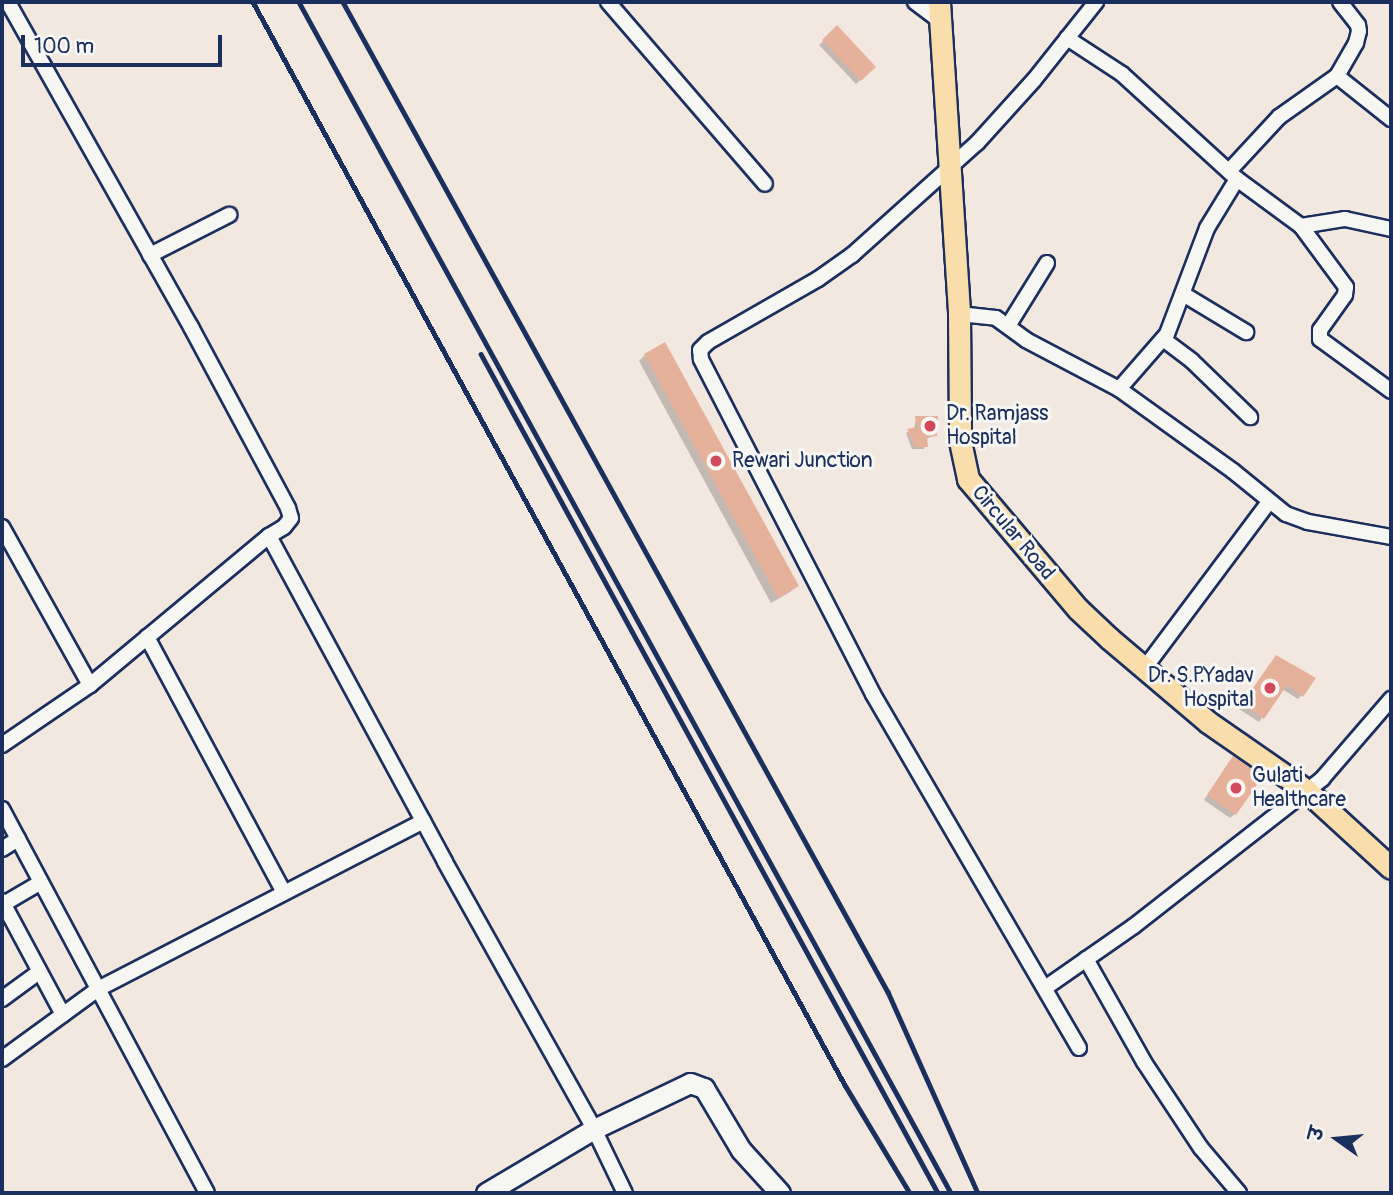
<!DOCTYPE html>
<html>
<head>
<meta charset="utf-8">
<style>
  body { margin:0 }
  #map { position:relative; width:1393px; height:1195px; overflow:hidden; background:#f3e8e0; font-family:Pangolin,"Playpen Sans Deva",sans-serif }
  div>[style] { position:absolute }
  .shadow>* { inset:0; background:#0003 }
  .building>* { inset:0; background:#e6b19a }
  .roads { filter:drop-shadow(2px 0 #1b2f5e) drop-shadow(-2px 0 #1b2f5e) drop-shadow(0 2px #1b2f5e) drop-shadow(0 -2px #1b2f5e) }
  .street>* { height:14px; margin:-7px; padding:0 7px; transform-origin:7px; border-radius:7px; background:#f6f6f2 }
  .secondary>* { height:19px; margin:-9.5px; padding:0 9.5px; transform-origin:9.5px; border-radius:9.5px; background:#f6f6f2 }
  .primary>* { height:21px; margin:-10.5px; padding:0 10.5px; transform-origin:10.5px; border-radius:10.5px; background:#f9ddab }
  .rail>* { height:4.5px; margin:-2.25px; padding:0 2.25px; transform-origin:2.25px; border-radius:2.25px; background:#1b2f5e }
  .dots>* { width:19px; height:19px; translate:-50% -50%; box-sizing:border-box; border:4px solid #f6f6f2; border-radius:50% }
  span { translate:-50% -50%; white-space:nowrap; text-align:center; line-height:1.15; -webkit-text-stroke:6px #f6f6f2; paint-order:stroke }
  .poi-label { font-size:21px; color:#1b2f5e }
  .left { translate:0 -50%; text-align:left }
  .right { translate:-100% -50%; text-align:right }
  .street-label { font-size:21px; color:#1b2f5e }
  .frame { position:absolute; inset:0; border:4px solid #1b2f5e; pointer-events:none }
  .north { position:absolute; left:1302px; top:1104px; width:70px; height:70px; -webkit-text-stroke:5px #f6f6f2; paint-order:stroke; rotate:285deg; font-size:19px; font-weight:700; line-height:28px; text-align:center; color:#1b2f5e }
  .north::after { content:''; display:block; margin:auto; width:24px; height:32px; background:#1b2f5e; clip-path:polygon(50% 0,100% 100%,50% 72%,0 100%) }
  .scale { position:absolute; left:21px; top:35px; width:201px; height:32px; box-sizing:border-box; border:4px solid #1b2f5e; border-top:0; padding-left:9px; font-size:21px; line-height:24px; white-space:nowrap; color:#1b2f5e; -webkit-text-stroke:5px #f6f6f2; paint-order:stroke }
</style>
</head>
<body>
<div id="map">
  <div class="shadow">
    <div style="clip-path:polygon(837px 28px,874px 67px,856px 84px,819px 45px)"></div>
    <div style="clip-path:polygon(645px 355px,797px 586px,790px 592px,771px 603px,639px 361px)"></div>
    <div style="clip-path:polygon(916px 418px,936px 435px,926px 439px,924px 449px,912px 449px,906px 433px,914px 429px)"></div>
    <div style="clip-path:polygon(1272px 661px,1302px 695px,1298px 699px,1282px 689px,1259px 722px,1239px 709px)"></div>
    <div style="clip-path:polygon(1229px 762px,1235px 814px,1230px 818px,1204px 800px)"></div>
  </div>
  <div class="building">
    <div style="clip-path:polygon(837px 25px,876px 67px,861px 81px,822px 40px)"></div>
    <div style="clip-path:polygon(665px 342px,799px 586px,778px 598px,644px 354px)"></div>
    <div style="clip-path:polygon(915px 416px,938px 416px,937px 436px,927px 437px,928px 447px,915px 447px,907px 429px,917px 427px)"></div>
    <div style="clip-path:polygon(1276px 655px,1316px 678px,1303px 697px,1287px 685px,1264px 719px,1242px 704px)"></div>
    <div style="clip-path:polygon(1233px 756px,1263px 776px,1236px 815px,1207px 795px)"></div>
  </div>
  <div class="roads">
    <div class="street">
      <div style="left:608px;top:2px;width:240px;rotate:49.2deg"></div>
      <div style="left:915px;top:2px;width:31px;rotate:37deg"></div>
      <div style="left:1067px;top:38px;width:66px;rotate:33.2deg"></div>
      <div style="left:1122px;top:74px;width:156px;rotate:42.4deg"></div>
      <div style="left:1237px;top:179px;width:79px;rotate:36.3deg"></div>
      <div style="left:1301px;top:226px;width:76px;rotate:53.6deg"></div>
      <div style="left:1346px;top:287px;width:8px;rotate:97deg"></div>
      <div style="left:1345px;top:295px;width:43px;rotate:125.5deg"></div>
      <div style="left:1320px;top:330px;width:9px;rotate:90deg"></div>
      <div style="left:1320px;top:339px;width:88px;rotate:36.2deg"></div>
      <div style="left:1337px;top:76px;width:69px;rotate:38.5deg"></div>
      <div style="left:1229px;top:171px;width:74px;rotate:-47.2deg"></div>
      <div style="left:1279px;top:117px;width:71px;rotate:-35.3deg"></div>
      <div style="left:1337px;top:76px;width:38px;rotate:-60deg"></div>
      <div style="left:1356px;top:43px;width:12px;rotate:-76deg"></div>
      <div style="left:1359px;top:31px;width:6px;rotate:-99deg"></div>
      <div style="left:1358px;top:25px;width:29px;rotate:-128deg"></div>
      <div style="left:1301px;top:226px;width:45px;rotate:-9deg"></div>
      <div style="left:1345px;top:219px;width:47px;rotate:12.3deg"></div>
      <div style="left:150px;top:255px;width:89px;rotate:-26.9deg"></div>
      <div style="left:1183px;top:294px;width:74px;rotate:31.1deg"></div>
      <div style="left:959px;top:314px;width:37px;rotate:6deg"></div>
      <div style="left:996px;top:318px;width:37px;rotate:36deg"></div>
      <div style="left:1026px;top:340px;width:105px;rotate:27.8deg"></div>
      <div style="left:1119px;top:389px;width:140px;rotate:35.7deg"></div>
      <div style="left:1233px;top:471px;width:68px;rotate:39.1deg"></div>
      <div style="left:1286px;top:514px;width:23px;rotate:20deg"></div>
      <div style="left:1308px;top:522px;width:84px;rotate:10.2deg"></div>
      <div style="left:1008px;top:326px;width:74px;rotate:-58.2deg"></div>
      <div style="left:1163px;top:339px;width:36px;rotate:37deg"></div>
      <div style="left:1192px;top:361px;width:81px;rotate:44deg"></div>
      <div style="left:1119px;top:389px;width:73px;rotate:-48.9deg"></div>
      <div style="left:1167px;top:334px;width:113px;rotate:-69.3deg"></div>
      <div style="left:1207px;top:228px;width:57px;rotate:-58.5deg"></div>
      <div style="left:2px;top:527px;width:181px;rotate:60.9deg"></div>
      <div style="left:269px;top:536px;width:370px;rotate:61.6deg"></div>
      <div style="left:445px;top:862px;width:306px;rotate:60.8deg"></div>
      <div style="left:594px;top:1129px;width:71px;rotate:64.2deg"></div>
      <div style="left:147px;top:637px;width:290px;rotate:61.8deg"></div>
      <div style="left:1144px;top:669px;width:209px;rotate:-53.2deg"></div>
      <div style="left:2px;top:745px;width:107px;rotate:-34.3deg"></div>
      <div style="left:90px;top:685px;width:233px;rotate:-39.8deg"></div>
      <div style="left:269px;top:536px;width:17px;rotate:-31deg"></div>
      <div style="left:284px;top:527px;width:11px;rotate:-52deg"></div>
      <div style="left:291px;top:518px;width:10px;rotate:-107deg"></div>
      <div style="left:288px;top:508px;width:205px;rotate:-118.2deg"></div>
      <div style="left:191px;top:327px;width:373px;rotate:-119.4deg"></div>
      <div style="left:2px;top:809px;width:435px;rotate:61.9deg"></div>
      <div style="left:2px;top:849px;width:19px;rotate:-32deg"></div>
      <div style="left:2px;top:901px;width:129px;rotate:61.8deg"></div>
      <div style="left:2px;top:905px;width:45px;rotate:-30.5deg"></div>
      <div style="left:1086px;top:959px;width:118px;rotate:60.6deg"></div>
      <div style="left:1144px;top:1062px;width:103px;rotate:56.5deg"></div>
      <div style="left:1201px;top:1148px;width:59px;rotate:49.8deg"></div>
      <div style="left:1045px;top:988px;width:108px;rotate:-34.9deg"></div>
      <div style="left:1134px;top:926px;width:239px;rotate:-38deg"></div>
      <div style="left:1322px;top:779px;width:106px;rotate:-49.2deg"></div>
      <div style="left:2px;top:999px;width:46px;rotate:-36.1deg"></div>
      <div style="left:1079px;top:1048px;width:410px;rotate:-120.2deg"></div>
      <div style="left:873px;top:694px;width:377px;rotate:-117.2deg"></div>
      <div style="left:701px;top:359px;width:9px;rotate:-96deg"></div>
      <div style="left:700px;top:350px;width:11px;rotate:-45deg"></div>
      <div style="left:708px;top:342px;width:127px;rotate:-29.8deg"></div>
      <div style="left:818px;top:279px;width:42px;rotate:-35.2deg"></div>
      <div style="left:852px;top:255px;width:168px;rotate:-41.9deg"></div>
      <div style="left:977px;top:143px;width:85px;rotate:-47.9deg"></div>
      <div style="left:1034px;top:80px;width:100px;rotate:-51.5deg"></div>
      <div style="left:2px;top:1059px;width:119px;rotate:-36.1deg"></div>
      <div style="left:98px;top:989px;width:366px;rotate:-27.3deg"></div>
    </div>
    <div class="secondary">
      <div style="left:486px;top:1193px;width:126px;rotate:-30.7deg"></div>
      <div style="left:594px;top:1129px;width:106px;rotate:-25.6deg"></div>
      <div style="left:690px;top:1083px;width:15px;rotate:20deg"></div>
      <div style="left:704px;top:1088px;width:72px;rotate:59.2deg"></div>
      <div style="left:741px;top:1150px;width:58px;rotate:47.8deg"></div>
    </div>
    <div class="primary">
      <div style="left:939px;top:2px;width:313px;rotate:86.3deg"></div>
      <div style="left:959px;top:314px;width:127px;rotate:89.5deg"></div>
      <div style="left:960px;top:441px;width:39px;rotate:78deg"></div>
      <div style="left:968px;top:479px;width:170px;rotate:49.8deg"></div>
      <div style="left:1078px;top:609px;width:44px;rotate:43.2deg"></div>
      <div style="left:1110px;top:639px;width:128px;rotate:40.3deg"></div>
      <div style="left:1208px;top:722px;width:119px;rotate:34.8deg"></div>
      <div style="left:1306px;top:790px;width:115px;rotate:42.5deg"></div>
    </div>
  </div>
  <div class="rail">
    <div style="left:253px;top:2px;width:1234px;rotate:61.34deg"></div>
    <div style="left:845px;top:1085px;width:126px;rotate:59deg"></div>
    <div style="left:299px;top:2px;width:1358px;rotate:61.3deg"></div>
    <div style="left:343px;top:2px;width:1130px;rotate:61.17deg"></div>
    <div style="left:888px;top:992px;width:220px;rotate:65.9deg"></div>
    <div style="left:481px;top:354px;width:955px;rotate:61.42deg"></div>
  </div>
  <div class="dots">
    <div style="left:930px;top:426px;background:#d1495b"></div>
    <div style="left:716px;top:461px;background:#d1495b"></div>
    <div style="left:1270px;top:688px;background:#d1495b"></div>
    <div style="left:1236px;top:788px;background:#d1495b"></div>
  </div>
  <div class="poi-label">
    <span class="left" style="left:946px;top:426px">Dr. Ramjass<br>Hospital</span>
    <span class="left" style="left:732px;top:461px">Rewari Junction</span>
    <span class="right" style="left:1254px;top:688px">Dr. S.P.Yadav<br>Hospital</span>
    <span class="left" style="left:1252px;top:788px">Gulati<br>Healthcare</span>
  </div>
  <div class="street-label">
    <span style="left:1013px;top:533px;rotate:50deg">Circular Road</span>
  </div>
  <div class="frame"></div>
  <div class="north">उ</div>
  <div class="scale">100 m</div>
</div>
</body>
</html>
